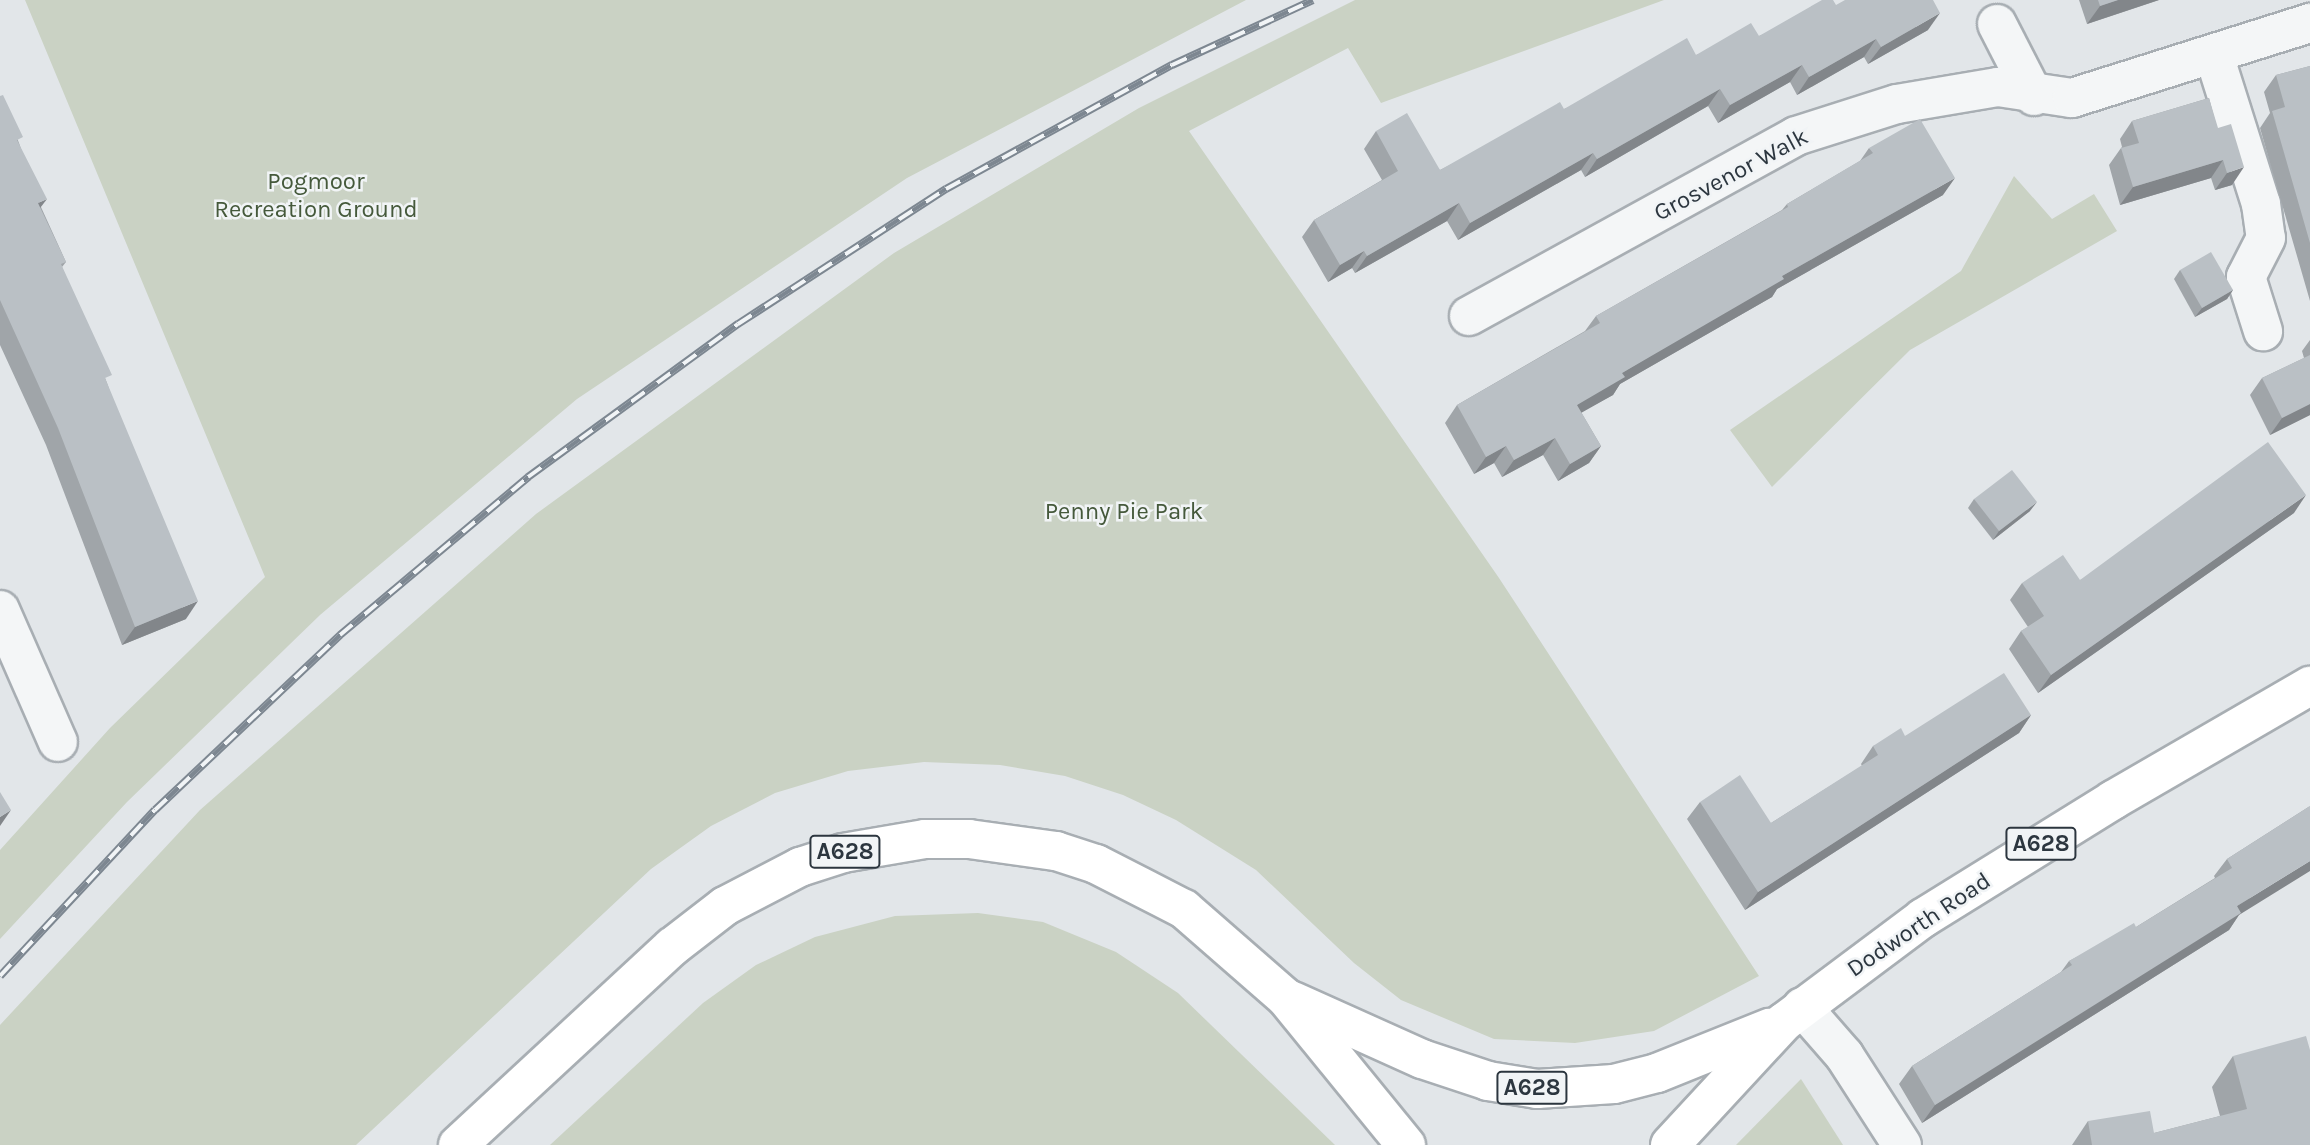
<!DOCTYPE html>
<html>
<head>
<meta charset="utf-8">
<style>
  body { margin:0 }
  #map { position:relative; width:2310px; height:1145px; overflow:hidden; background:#e2e6e9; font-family:Karla,sans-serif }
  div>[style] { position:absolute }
  .green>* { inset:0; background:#cad2c4 }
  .roads { filter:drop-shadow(2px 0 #a8aeb3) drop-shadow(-2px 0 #a8aeb3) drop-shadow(0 2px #a8aeb3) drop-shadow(0 -2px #a8aeb3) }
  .minor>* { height:38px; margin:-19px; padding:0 19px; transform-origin:19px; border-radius:19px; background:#f4f6f7 }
  .highway>* { height:38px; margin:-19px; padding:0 19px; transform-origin:19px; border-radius:19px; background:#fff }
  .rail>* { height:8px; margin-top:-4px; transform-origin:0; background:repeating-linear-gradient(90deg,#f1f4f6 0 16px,#7d8791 0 32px); box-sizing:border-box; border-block:2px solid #7d8791 }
  .wall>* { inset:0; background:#a0a5a9 }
  .shaded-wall>* { inset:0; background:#82868a }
  .building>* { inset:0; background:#bac0c5 }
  span { translate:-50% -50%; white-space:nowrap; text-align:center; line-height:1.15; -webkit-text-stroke:5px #f1f4f6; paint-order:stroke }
  .shield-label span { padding:2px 5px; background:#f1f4f6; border:2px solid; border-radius:5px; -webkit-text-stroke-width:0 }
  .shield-label { font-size:23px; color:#2c363f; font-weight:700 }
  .street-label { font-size:24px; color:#2c363f }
  .park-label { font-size:24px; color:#45593b }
</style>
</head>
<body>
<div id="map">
  <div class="green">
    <div style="clip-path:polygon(25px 0,1246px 0,907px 178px,577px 399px,320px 615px,127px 802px,0 939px,0 850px,110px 728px,265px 577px)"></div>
    <div style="clip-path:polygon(1355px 0,1664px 0,1381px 103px,1348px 48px,1189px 131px,1499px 578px,1759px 976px,1654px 1031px,1575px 1043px,1494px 1039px,1401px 1000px,1354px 963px,1256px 870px,1176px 820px,1123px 795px,1065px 776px,1000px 765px,924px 762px,848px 771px,775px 793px,711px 826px,651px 869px,356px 1145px,0 1145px,0 1025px,200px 810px,536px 514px,894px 253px,1139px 108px)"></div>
    <div style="clip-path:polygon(2014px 176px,2052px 219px,2094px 194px,2117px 231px,1910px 350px,1772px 487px,1730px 430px,1961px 271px)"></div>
    <div style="clip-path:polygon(978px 913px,1043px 922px,1116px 952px,1178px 993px,1335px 1145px,550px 1145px,703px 1003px,756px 965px,815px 937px,895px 916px)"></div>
    <div style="clip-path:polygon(1801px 1079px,1843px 1145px,1736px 1145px)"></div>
  </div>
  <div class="roads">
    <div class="minor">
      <div style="left:1997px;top:24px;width:81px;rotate:62.8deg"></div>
      <div style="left:2214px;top:55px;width:156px;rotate:72.5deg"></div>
      <div style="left:2261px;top:204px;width:34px;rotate:82deg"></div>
      <div style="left:2266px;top:238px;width:44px;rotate:117.1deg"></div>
      <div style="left:2246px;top:277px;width:57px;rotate:72.5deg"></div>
      <div style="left:1469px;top:316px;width:373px;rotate:-28.8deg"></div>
      <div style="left:1796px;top:136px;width:106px;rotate:-17.6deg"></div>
      <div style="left:1897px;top:104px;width:102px;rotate:-9.6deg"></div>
      <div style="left:1998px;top:87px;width:75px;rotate:8.5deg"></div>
      <div style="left:2072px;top:98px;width:250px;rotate:-17.5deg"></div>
      <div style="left:0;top:610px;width:144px;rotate:66.3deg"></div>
      <div style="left:1802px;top:1007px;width:64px;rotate:48.8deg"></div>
      <div style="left:1844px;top:1055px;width:107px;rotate:57.2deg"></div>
    </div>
    <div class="highway">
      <div style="left:1293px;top:1001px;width:141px;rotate:24.2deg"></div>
      <div style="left:1422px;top:1059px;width:70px;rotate:18.4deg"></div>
      <div style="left:1488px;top:1081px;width:50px;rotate:9.3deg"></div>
      <div style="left:1537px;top:1089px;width:77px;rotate:-3.7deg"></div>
      <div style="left:1614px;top:1084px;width:44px;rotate:-14.3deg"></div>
      <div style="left:1657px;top:1073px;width:121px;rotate:-21.9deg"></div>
      <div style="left:458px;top:1145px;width:292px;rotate:-42.8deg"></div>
      <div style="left:672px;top:947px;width:67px;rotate:-37.7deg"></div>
      <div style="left:725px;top:906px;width:85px;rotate:-27.5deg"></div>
      <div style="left:800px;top:867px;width:45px;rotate:-18deg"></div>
      <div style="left:843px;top:853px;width:83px;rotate:-9.7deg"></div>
      <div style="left:925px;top:839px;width:44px"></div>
      <div style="left:969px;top:839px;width:88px;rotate:7.9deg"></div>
      <div style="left:1056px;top:851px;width:42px;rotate:18deg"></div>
      <div style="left:1096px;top:864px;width:99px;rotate:27.1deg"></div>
      <div style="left:1184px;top:909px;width:135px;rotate:41.1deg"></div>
      <div style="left:1286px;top:998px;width:190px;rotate:50.8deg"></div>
      <div style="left:1670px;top:1145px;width:168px;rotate:-47.2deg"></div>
      <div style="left:1784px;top:1022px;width:174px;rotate:-36.8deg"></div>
      <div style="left:1923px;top:918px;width:224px;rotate:-31.8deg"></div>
      <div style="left:2113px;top:800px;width:228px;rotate:-30.1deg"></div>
    </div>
  </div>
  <div class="rail">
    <div style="left:0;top:976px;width:227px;rotate:-47deg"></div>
    <div style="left:155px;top:810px;width:255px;rotate:-43.4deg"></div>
    <div style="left:340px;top:635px;width:246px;rotate:-40deg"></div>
    <div style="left:528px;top:477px;width:260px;rotate:-36.1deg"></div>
    <div style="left:738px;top:324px;width:248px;rotate:-33deg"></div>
    <div style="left:946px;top:189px;width:258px;rotate:-28.8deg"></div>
    <div style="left:1172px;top:65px;width:155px;rotate:-24.7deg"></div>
  </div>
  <div class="wall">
    <div style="clip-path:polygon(2079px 0,2159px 0,2087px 24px)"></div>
    <div style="clip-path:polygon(1836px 5px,1928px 30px,1868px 64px,1864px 57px,1797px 95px,1790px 82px,1718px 123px,1708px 106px,1585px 177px,1581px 170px,1458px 240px,1447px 221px,1355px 273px,1352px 268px,1328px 282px,1302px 237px,1314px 220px,1382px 180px,1364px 149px,1376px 131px,1440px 170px,1564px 109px,1696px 55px,1759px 36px)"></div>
    <div style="clip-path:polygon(2310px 66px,2310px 301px,2260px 128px,2270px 113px,2264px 92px,2276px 75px)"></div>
    <div style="clip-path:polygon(0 96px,19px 143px,41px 207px,66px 262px,62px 267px,107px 383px,186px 619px,122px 645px,46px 445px,0 345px)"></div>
    <div style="clip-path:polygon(2209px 98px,2232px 185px,2215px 190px,2211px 178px,2120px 205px,2109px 165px,2121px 148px,2122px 147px,2120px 139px,2132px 121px)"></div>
    <div style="clip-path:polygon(1869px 148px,1943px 195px,1777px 289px,1772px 297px,1620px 384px,1613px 395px,1581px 412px,1601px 446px,1589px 463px,1558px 481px,1543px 455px,1502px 477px,1494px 463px,1474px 474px,1445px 423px,1457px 405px,1585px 331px,1596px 316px,1782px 210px,1787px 204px,1860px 161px)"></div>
    <div style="clip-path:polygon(2180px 270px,2233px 290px,2227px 299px,2195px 317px,2174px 279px)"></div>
    <div style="clip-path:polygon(2310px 340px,2310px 415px,2270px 435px,2250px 395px,2262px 378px,2304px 358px,2302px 351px)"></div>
    <div style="clip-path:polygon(1974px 499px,2030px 511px,1993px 540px,1968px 508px)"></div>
    <div style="clip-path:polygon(2294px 513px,2038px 693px,2009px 649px,2021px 631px,2028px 627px,2010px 600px,2022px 583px,2080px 580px)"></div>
    <div style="clip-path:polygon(2031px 715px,2019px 733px,1745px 910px,1687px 819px,1700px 802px,1771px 823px,1862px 766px,1861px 764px,1873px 746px,1905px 736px)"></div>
    <div style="clip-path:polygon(2310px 806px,2229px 930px,1922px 1123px,1899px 1084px,1912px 1066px,2061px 972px,2069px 961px,2136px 927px,2215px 878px,2214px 876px,2227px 859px)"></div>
    <div style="clip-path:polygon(2233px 1056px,2310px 1145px,2072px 1145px,2088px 1121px,2154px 1133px,2220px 1116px,2212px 1087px)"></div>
  </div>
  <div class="shaded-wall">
    <div style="clip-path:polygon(2118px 0,2159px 0,2087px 24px,2100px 6px)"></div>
    <div style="clip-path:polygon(1940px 13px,1928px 30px,1868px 64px,1881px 47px)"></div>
    <div style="clip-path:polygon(1876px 39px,1864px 57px,1797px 95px,1809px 77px)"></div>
    <div style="clip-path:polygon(1802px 65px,1790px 82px,1718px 123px,1730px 105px)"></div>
    <div style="clip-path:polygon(1720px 89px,1708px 106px,1585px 177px,1597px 159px)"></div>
    <div style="clip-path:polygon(1593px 153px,1581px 170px,1458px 240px,1470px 223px)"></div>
    <div style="clip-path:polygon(2223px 160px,2211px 178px,2120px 205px,2133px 187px)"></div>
    <div style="clip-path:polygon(2244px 167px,2232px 185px,2215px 190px,2227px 173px)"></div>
    <div style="clip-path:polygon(1955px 178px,1943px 195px,1777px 289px,1772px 297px,1620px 384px,1613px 395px,1565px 422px,1577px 405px,1622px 373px,1782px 276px)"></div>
    <div style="clip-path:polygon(47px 199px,34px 216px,38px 203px)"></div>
    <div style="clip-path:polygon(1459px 203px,1447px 221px,1355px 273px,1367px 256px)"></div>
    <div style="clip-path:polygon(1364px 251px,1352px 268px,1328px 282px,1340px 265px)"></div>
    <div style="clip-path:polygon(2233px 290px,2227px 299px,2195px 317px,2202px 308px)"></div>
    <div style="clip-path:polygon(2310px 404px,2310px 415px,2270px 435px,2282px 418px)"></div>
    <div style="clip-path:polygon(1555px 438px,1543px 455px,1502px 477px,1514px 460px)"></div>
    <div style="clip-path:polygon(1506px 446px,1494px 463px,1474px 474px,1486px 457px)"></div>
    <div style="clip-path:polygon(1601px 446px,1589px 463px,1558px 481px,1570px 464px)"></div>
    <div style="clip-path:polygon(2306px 495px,2294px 513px,2038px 693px,2051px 675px)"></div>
    <div style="clip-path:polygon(2037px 502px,2030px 511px,1993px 540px,1999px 531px)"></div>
    <div style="clip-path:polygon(198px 601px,186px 619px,122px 645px,135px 627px)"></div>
    <div style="clip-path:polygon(2031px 715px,2019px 733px,1745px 910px,1758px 892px)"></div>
    <div style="clip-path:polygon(11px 810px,0 826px,0 817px)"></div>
    <div style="clip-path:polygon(2310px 861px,2310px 871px,2239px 915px,2229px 930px,1922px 1123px,1935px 1105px,2237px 906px)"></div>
  </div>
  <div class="building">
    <div style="clip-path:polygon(1822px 0,1833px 0,1836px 5px,1845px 0,1933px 0,1940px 13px,1881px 47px,1876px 39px,1809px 77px,1802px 65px,1730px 105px,1720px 89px,1597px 159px,1593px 153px,1470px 223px,1459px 203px,1367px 256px,1364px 251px,1340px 265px,1314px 220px,1398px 171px,1376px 131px,1407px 113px,1440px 170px,1560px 102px,1564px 109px,1687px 38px,1696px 55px,1751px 23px,1759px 36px)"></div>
    <div style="clip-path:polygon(2098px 0,2118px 0,2100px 6px)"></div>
    <div style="clip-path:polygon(2310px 66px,2310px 243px,2272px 111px,2285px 107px,2276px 75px)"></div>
    <div style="clip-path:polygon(3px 95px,23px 137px,17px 140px,47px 199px,38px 203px,66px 262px,61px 264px,112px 375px,105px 378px,198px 601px,135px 627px,58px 428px,0 300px,0 96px)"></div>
    <div style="clip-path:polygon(2209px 98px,2218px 128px,2231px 124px,2244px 167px,2227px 173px,2223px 160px,2133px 187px,2121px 148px,2139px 143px,2132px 121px)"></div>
    <div style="clip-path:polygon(1920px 119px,1955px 178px,1782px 276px,1784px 279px,1622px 373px,1625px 377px,1577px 405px,1601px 446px,1570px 464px,1555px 438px,1514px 460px,1506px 446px,1486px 457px,1457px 405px,1600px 323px,1596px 316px,1788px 207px,1787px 204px,1873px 153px,1869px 148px)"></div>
    <div style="clip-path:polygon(2211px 252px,2233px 290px,2202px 308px,2180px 270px)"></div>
    <div style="clip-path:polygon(2310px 355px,2310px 404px,2282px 418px,2262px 378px)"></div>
    <div style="clip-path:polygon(2268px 442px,2306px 495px,2051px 675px,2021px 631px,2044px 616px,2022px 583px,2063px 555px,2080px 580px)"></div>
    <div style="clip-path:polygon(2012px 470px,2037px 502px,1999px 531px,1974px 499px)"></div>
    <div style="clip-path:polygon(2004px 673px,2031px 715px,1758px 892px,1700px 802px,1740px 775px,1771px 823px,1878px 755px,1873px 746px,1901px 728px,1905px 736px)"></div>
    <div style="clip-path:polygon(0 792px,11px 810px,0 817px)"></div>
    <div style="clip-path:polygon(2310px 806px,2310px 861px,2237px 906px,2241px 913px,1935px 1105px,1912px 1066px,2072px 965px,2069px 961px,2134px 923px,2136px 927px,2232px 868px,2227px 859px)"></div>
    <div style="clip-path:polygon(2306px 1036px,2310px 1050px,2310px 1145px,2092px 1145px,2088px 1121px,2150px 1111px,2154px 1133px,2247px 1109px,2233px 1056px)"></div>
  </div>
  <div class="shield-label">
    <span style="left:2041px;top:844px">A628</span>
    <span style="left:845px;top:852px">A628</span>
    <span style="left:1532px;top:1088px">A628</span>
  </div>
  <div class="street-label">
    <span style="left:1731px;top:175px;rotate:-28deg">Grosvenor Walk</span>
    <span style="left:1919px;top:925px;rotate:-34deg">Dodworth Road</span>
  </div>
  <div class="park-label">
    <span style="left:316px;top:196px">Pogmoor<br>Recreation Ground</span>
    <span style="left:1124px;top:512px">Penny Pie Park</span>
  </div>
</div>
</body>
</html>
